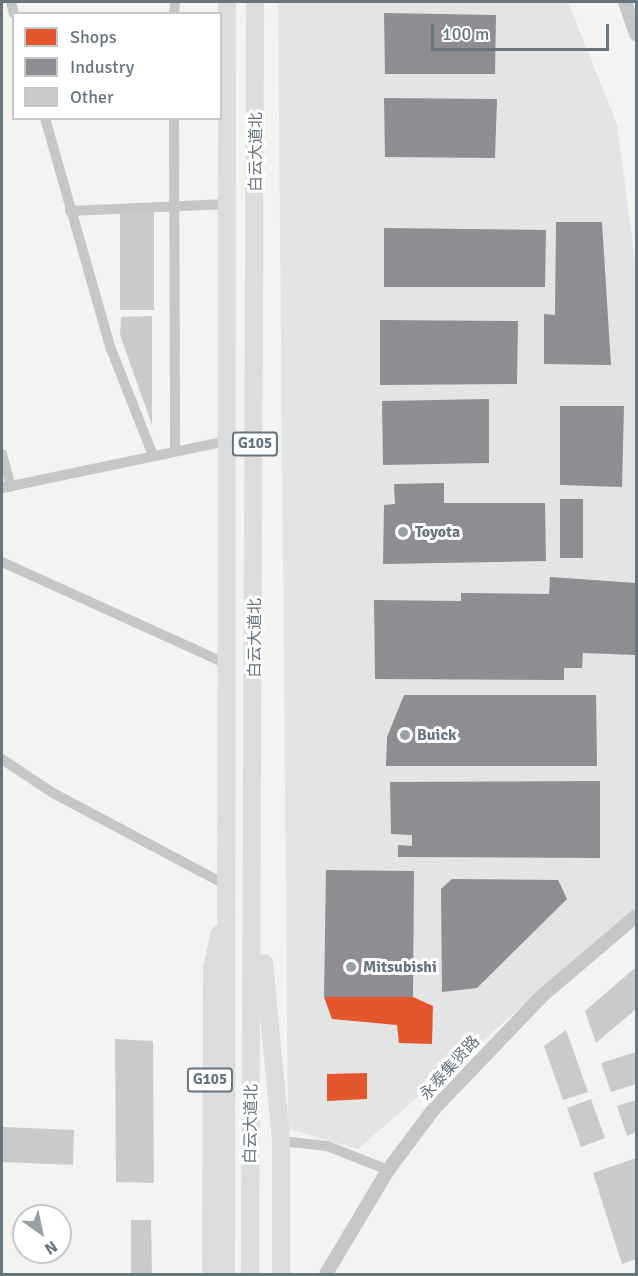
<!DOCTYPE html>
<html>
<head>
<meta charset="utf-8">
<style>
  body { margin:0 }
  #map { position:relative; width:638px; height:1276px; overflow:hidden; background:#f3f3f1; font-family:Signika,"Noto Sans SC",sans-serif }
  div>[style] { position:absolute }
  .built>* { inset:0; background:#e3e4e4 }
  .shops>* { inset:0; background:#e4572e }
  .industry>* { inset:0; background:#8d8d92 }
  .building>* { inset:0; background:#c9caca }
  .minor>* { height:10px; margin:-5px; padding:0 5px; transform-origin:5px; border-radius:5px; background:#c5c7c7 }
  .tertiary>* { height:14px; margin:-7px; padding:0 7px; transform-origin:7px; border-radius:7px; background:#c5c7c7 }
  .trunk>* { height:18px; margin:-9px; padding:0 9px; transform-origin:9px; border-radius:9px; background:#dbdcdd }
  .dots>* { width:16px; height:16px; translate:-50% -50%; box-sizing:border-box; border:3px solid #fff; border-radius:50% }
  span { translate:-50% -50%; white-space:nowrap; text-align:center; line-height:1.15; -webkit-text-stroke:6px #fff; paint-order:stroke }
  .shield-label span { padding:2px 4px; background:#fff; border:2px solid; border-radius:4px; -webkit-text-stroke-width:0 }
  .shield-label { font-size:15px; color:#66757e; font-weight:700 }
  .street-label { font-size:16px; color:#66757e }
  .poi-label { font-size:16px; color:#66757e; font-weight:700 }
  .left { translate:0 -50%; text-align:left }
  .frame { position:absolute; inset:0; border:3px solid #66757e; pointer-events:none }
  .legend { position:absolute; left:12px; top:12px; width:210px; height:108px; box-sizing:border-box; background:#fff; border:2px solid #c2c8cb; margin:0; padding:8px 10px; list-style:none; font-size:18px; color:#66757e }
  .legend li { display:flex; align-items:center; gap:12px; height:30px }
  .legend b { width:30px; border:2px solid #c2c8cb }
  .north { position:absolute; left:12px; top:1204px; width:60px; height:60px; box-sizing:border-box; background:#fff; border:2px solid #c2c8cb; border-radius:50%; rotate:147deg; font-size:16px; font-weight:700; line-height:24px; text-align:center; color:#66757e }
  .north::after { content:''; display:block; margin:auto; width:21px; height:27px; background:#97a1a6; clip-path:polygon(50% 0,100% 100%,50% 72%,0 100%) }
  .scale { position:absolute; left:431px; top:24px; width:178px; height:27px; box-sizing:border-box; border:3px solid #66757e; border-top:0; padding-left:8px; font-size:18px; line-height:21px; white-space:nowrap; color:#66757e; -webkit-text-stroke:4px #fff; paint-order:stroke }
</style>
</head>
<body>
<div id="map">
  <div class="built">
    <div style="clip-path:polygon(278px 2px,568px 2px,617px 124px,636px 268px,636px 907px,358px 1149px,288px 1129px)"></div>
  </div>
  <div class="shops">
    <div style="clip-path:polygon(324px 997px,413px 997px,433px 1006px,432px 1044px,399px 1043px,397px 1025px,332px 1019px)"></div>
    <div style="clip-path:polygon(367px 1073px,367px 1099px,327px 1101px,327px 1074px)"></div>
  </div>
  <div class="industry">
    <div style="clip-path:polygon(384px 13px,496px 15px,495px 74px,385px 74px)"></div>
    <div style="clip-path:polygon(384px 98px,497px 99px,495px 158px,385px 157px)"></div>
    <div style="clip-path:polygon(556px 222px,602px 222px,611px 365px,544px 364px,544px 314px,555px 315px)"></div>
    <div style="clip-path:polygon(384px 228px,546px 230px,545px 287px,384px 287px)"></div>
    <div style="clip-path:polygon(380px 320px,518px 321px,517px 384px,380px 385px)"></div>
    <div style="clip-path:polygon(489px 399px,489px 463px,383px 465px,382px 401px)"></div>
    <div style="clip-path:polygon(560px 406px,624px 406px,622px 487px,560px 485px)"></div>
    <div style="clip-path:polygon(444px 483px,444px 503px,545px 503px,546px 561px,383px 564px,384px 505px,395px 504px,394px 484px)"></div>
    <div style="clip-path:polygon(560px 499px,583px 499px,583px 558px,560px 558px)"></div>
    <div style="clip-path:polygon(550px 577px,636px 583px,636px 655px,583px 653px,582px 668px,564px 668px,564px 680px,375px 679px,374px 600px,461px 601px,461px 593px,549px 594px)"></div>
    <div style="clip-path:polygon(404px 695px,596px 695px,597px 766px,386px 766px,387px 737px)"></div>
    <div style="clip-path:polygon(600px 781px,600px 858px,398px 857px,398px 845px,412px 846px,412px 835px,391px 834px,390px 782px)"></div>
    <div style="clip-path:polygon(326px 870px,414px 871px,413px 997px,324px 997px)"></div>
    <div style="clip-path:polygon(452px 879px,558px 880px,567px 899px,477px 988px,442px 992px,441px 889px)"></div>
  </div>
  <div class="building">
    <div style="clip-path:polygon(120px 212px,154px 212px,154px 310px,120px 310px)"></div>
    <div style="clip-path:polygon(152px 316px,152px 425px,120px 335px,121px 317px)"></div>
    <div style="clip-path:polygon(636px 967px,636px 1009px,596px 1043px,585px 1011px)"></div>
    <div style="clip-path:polygon(566px 1030px,588px 1092px,563px 1100px,544px 1046px)"></div>
    <div style="clip-path:polygon(115px 1039px,153px 1041px,154px 1183px,116px 1182px)"></div>
    <div style="clip-path:polygon(636px 1052px,636px 1084px,611px 1092px,601px 1063px)"></div>
    <div style="clip-path:polygon(591px 1099px,605px 1138px,581px 1147px,567px 1108px)"></div>
    <div style="clip-path:polygon(636px 1100px,636px 1132px,627px 1136px,617px 1106px)"></div>
    <div style="clip-path:polygon(2px 1127px,74px 1130px,73px 1165px,2px 1162px)"></div>
    <div style="clip-path:polygon(636px 1158px,636px 1259px,622px 1264px,593px 1173px)"></div>
    <div style="clip-path:polygon(131px 1220px,151px 1220px,152px 1274px,131px 1274px)"></div>
  </div>
  <div class="minor">
    <div style="left:11px;top:2px;width:12px;rotate:76deg"></div>
    <div style="left:174px;top:14px;width:12px;rotate:-85deg"></div>
    <div style="left:45px;top:118px;width:240px;rotate:74.1deg"></div>
    <div style="left:111px;top:349px;width:112px;rotate:68.5deg"></div>
    <div style="left:174px;top:118px;width:331px;rotate:89.8deg"></div>
    <div style="left:70px;top:211px;width:158px;rotate:-2.5deg"></div>
    <div style="left:2px;top:454px;width:34px;rotate:75deg"></div>
    <div style="left:2px;top:488px;width:229px;rotate:-11.8deg"></div>
    <div style="left:2px;top:562px;width:247px;rotate:24.4deg"></div>
    <div style="left:2px;top:759px;width:61px;rotate:33.7deg"></div>
    <div style="left:53px;top:793px;width:198px;rotate:28deg"></div>
    <div style="left:281px;top:1141px;width:46px;rotate:6.2deg"></div>
    <div style="left:327px;top:1146px;width:66px;rotate:21.5deg"></div>
  </div>
  <div class="tertiary">
    <div style="left:625px;top:2px;width:34px;rotate:71deg"></div>
    <div style="left:326px;top:1274px;width:121px;rotate:-59.2deg"></div>
    <div style="left:388px;top:1170px;width:75px;rotate:-53.1deg"></div>
    <div style="left:433px;top:1110px;width:159px;rotate:-46.3deg"></div>
    <div style="left:543px;top:995px;width:122px;rotate:-40.3deg"></div>
  </div>
  <div class="trunk">
    <div style="left:264px;top:963px;width:179px;rotate:84.5deg"></div>
    <div style="left:281px;top:1141px;width:133px;rotate:90deg"></div>
    <div style="left:211px;top:1274px;width:306px;rotate:-89.8deg"></div>
    <div style="left:212px;top:968px;width:34px;rotate:-78deg"></div>
    <div style="left:226px;top:1274px;width:1272px;rotate:-89.95deg"></div>
    <div style="left:250px;top:1274px;width:1272px;rotate:-89.77deg"></div>
  </div>
  <div class="dots">
    <div style="left:403px;top:532px;background:#97a1a6"></div>
    <div style="left:405px;top:735px;background:#97a1a6"></div>
    <div style="left:351px;top:967px;background:#97a1a6"></div>
  </div>
  <div class="shield-label">
    <span style="left:255px;top:444px">G105</span>
    <span style="left:210px;top:1080px">G105</span>
  </div>
  <div class="street-label">
    <span style="left:256px;top:152px;rotate:-90deg">白云大道北</span>
    <span style="left:255px;top:638px;rotate:-90deg">白云大道北</span>
    <span style="left:450px;top:1068px;rotate:-48deg">永泰集贤路</span>
    <span style="left:251px;top:1124px;rotate:-89deg">白云大道北</span>
  </div>
  <div class="poi-label">
    <span class="left" style="left:415px;top:532px">Toyota</span>
    <span class="left" style="left:417px;top:735px">Buick</span>
    <span class="left" style="left:363px;top:967px">Mitsubishi</span>
  </div>
  <div class="frame"></div>
  <ul class="legend">
  <li><b style="height:16px;background:#e4572e"></b>Shops</li>
  <li><b style="height:16px;background:#8d8d92"></b>Industry</li>
  <li><b style="height:16px;background:#c9caca"></b>Other</li>
  </ul>
  <div class="north">N</div>
  <div class="scale">100 m</div>
</div>
</body>
</html>
